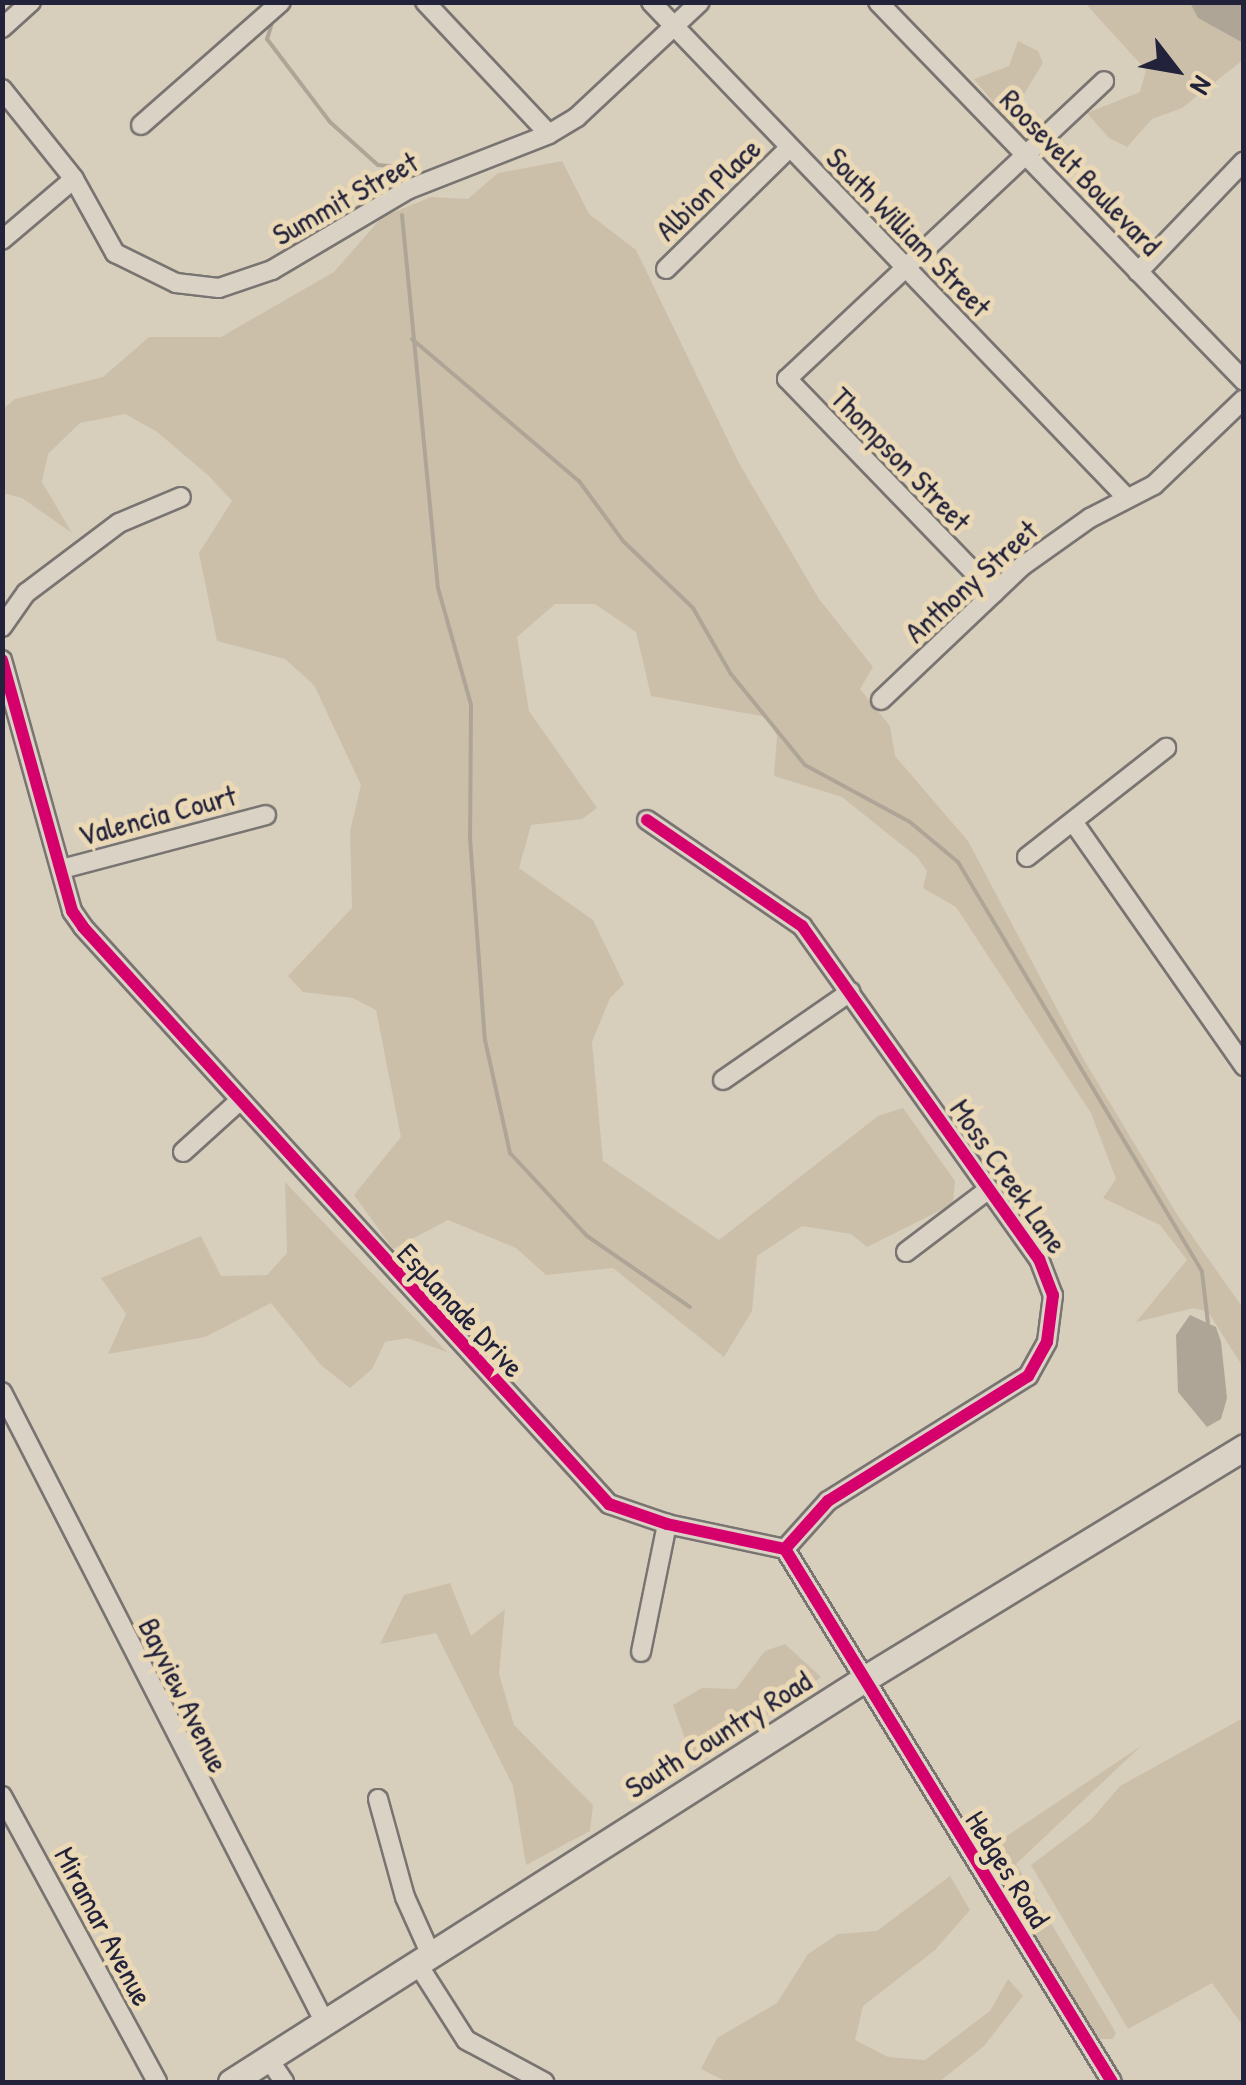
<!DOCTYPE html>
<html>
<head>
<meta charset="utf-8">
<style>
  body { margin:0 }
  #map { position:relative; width:1246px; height:2085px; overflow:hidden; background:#d8cebc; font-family:"Patrick Hand",sans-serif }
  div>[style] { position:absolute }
  .green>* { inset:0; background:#ccbfaa }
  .water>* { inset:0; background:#afa597 }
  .stream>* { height:4px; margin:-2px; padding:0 2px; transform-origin:2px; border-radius:2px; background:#afa597 }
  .roads { filter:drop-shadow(2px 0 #787471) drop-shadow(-2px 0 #787471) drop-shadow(0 2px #787471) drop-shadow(0 -2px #787471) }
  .minor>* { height:18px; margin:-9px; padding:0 9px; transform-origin:9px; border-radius:9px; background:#dad2c5 }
  .secondary>* { height:25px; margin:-12.5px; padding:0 12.5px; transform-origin:12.5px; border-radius:12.5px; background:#dad2c5 }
  .cycleway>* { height:12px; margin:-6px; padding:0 6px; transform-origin:6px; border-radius:6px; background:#d6006c }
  span { translate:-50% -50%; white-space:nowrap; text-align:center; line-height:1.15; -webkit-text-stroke:10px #ebd9b6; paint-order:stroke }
  .street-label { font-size:30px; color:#22223b }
  .frame { position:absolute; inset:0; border:5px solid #22223b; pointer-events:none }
  .north { position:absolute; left:1126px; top:20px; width:100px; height:100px; -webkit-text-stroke:8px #ebd9b6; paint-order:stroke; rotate:121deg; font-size:28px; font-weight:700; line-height:40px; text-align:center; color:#22223b }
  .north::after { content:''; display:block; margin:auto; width:35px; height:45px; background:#22223b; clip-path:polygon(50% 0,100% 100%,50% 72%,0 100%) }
</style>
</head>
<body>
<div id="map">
  <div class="green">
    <div style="clip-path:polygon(1190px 3px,1198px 18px,1243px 43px,1243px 60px,1182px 108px,1152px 119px,1127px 147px,1109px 138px,1087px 113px,1140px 92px,1146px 70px,1084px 2px)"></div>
    <div style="clip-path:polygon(1018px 41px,1038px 51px,1043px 63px,1024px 94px,1015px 129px,974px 79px,1009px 66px)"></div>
    <div style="clip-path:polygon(562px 161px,589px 214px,636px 250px,740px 465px,819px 599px,873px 667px,860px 689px,890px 726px,895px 756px,968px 841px,1084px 1060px,1178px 1216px,1243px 1308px,1243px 1367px,1208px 1312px,1194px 1308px,1136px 1322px,1187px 1260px,1160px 1225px,1103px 1198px,1116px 1179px,1091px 1113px,956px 907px,923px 888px,927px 871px,917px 857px,842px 797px,774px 776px,777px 736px,767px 717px,651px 696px,636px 632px,595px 604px,555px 604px,517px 637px,529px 711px,597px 808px,582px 819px,531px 825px,519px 868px,593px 920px,624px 984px,610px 998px,592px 1042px,603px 1161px,719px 1240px,878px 1116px,903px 1108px,955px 1181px,953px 1204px,867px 1247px,851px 1234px,802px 1226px,757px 1256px,752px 1311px,724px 1357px,613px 1268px,546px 1275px,516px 1248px,448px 1220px,393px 1249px,354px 1195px,401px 1137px,376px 1010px,353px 998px,303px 992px,288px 976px,352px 908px,350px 831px,361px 785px,314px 685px,285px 659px,217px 641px,199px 553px,232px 501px,209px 476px,156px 431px,125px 414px,80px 423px,48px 454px,42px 482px,72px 533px,22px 498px,3px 493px,3px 409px,15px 399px,103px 377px,149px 337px,221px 337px,334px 272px,382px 217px,431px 197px,468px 199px,498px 173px)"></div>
    <div style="clip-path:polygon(285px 1182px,447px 1352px,407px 1338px,385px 1342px,372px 1369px,350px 1388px,321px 1365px,271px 1303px,205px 1337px,108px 1354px,126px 1314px,101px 1278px,201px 1236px,221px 1276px,267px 1275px,287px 1253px)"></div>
    <div style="clip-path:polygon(450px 1583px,471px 1636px,505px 1609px,499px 1674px,514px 1725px,593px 1805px,590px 1831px,526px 1865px,513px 1786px,436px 1633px,380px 1644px,404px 1595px)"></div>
    <div style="clip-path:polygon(785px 1644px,821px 1677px,695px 1767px,673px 1705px,702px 1688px,736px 1689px,765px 1651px)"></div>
    <div style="clip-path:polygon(1243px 1718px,1243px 2026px,1212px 1983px,1128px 2029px,1031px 1865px,1091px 1820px,1120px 1786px)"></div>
    <div style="clip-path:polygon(1141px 1746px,1016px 1864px,1116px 2033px,1113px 2039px,1098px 2039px,987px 1864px,986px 1850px)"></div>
    <div style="clip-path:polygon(950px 1876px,970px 1910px,935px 1950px,863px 2006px,855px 2040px,888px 2057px,925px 2060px,990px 2011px,1008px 1979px,1023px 1996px,984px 2046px,939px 2082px,727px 2082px,701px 2069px,717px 2038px,777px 2003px,808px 1954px,838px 1934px,877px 1931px)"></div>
  </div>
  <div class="water">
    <div style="clip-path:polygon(1190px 3px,1243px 3px,1243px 43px,1198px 18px)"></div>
    <div style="clip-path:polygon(1190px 1315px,1216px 1327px,1221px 1342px,1227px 1398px,1221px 1419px,1207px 1427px,1178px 1392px,1176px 1335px)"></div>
  </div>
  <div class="stream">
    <div style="left:272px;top:23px;width:17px;rotate:107deg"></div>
    <div style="left:267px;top:39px;width:104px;rotate:52.8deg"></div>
    <div style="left:330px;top:122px;width:64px;rotate:41.9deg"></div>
    <div style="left:378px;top:165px;width:21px;rotate:5deg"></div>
    <div style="left:399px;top:167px;width:13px;rotate:58deg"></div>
    <div style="left:402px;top:215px;width:375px;rotate:84.5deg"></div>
    <div style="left:438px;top:588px;width:122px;rotate:74.2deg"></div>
    <div style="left:471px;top:705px;width:133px;rotate:90.4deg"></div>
    <div style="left:470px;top:838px;width:203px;rotate:85.8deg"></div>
    <div style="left:485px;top:1040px;width:116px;rotate:77.5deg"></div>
    <div style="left:510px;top:1153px;width:113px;rotate:47.1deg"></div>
    <div style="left:587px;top:1236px;width:125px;rotate:34.6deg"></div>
    <div style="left:412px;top:339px;width:219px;rotate:40.4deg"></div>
    <div style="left:579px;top:481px;width:74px;rotate:53.7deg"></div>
    <div style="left:623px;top:541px;width:97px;rotate:43.7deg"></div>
    <div style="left:693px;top:608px;width:76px;rotate:60.1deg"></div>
    <div style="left:731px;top:674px;width:117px;rotate:50.9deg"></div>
    <div style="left:805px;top:765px;width:119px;rotate:28.5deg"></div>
    <div style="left:910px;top:822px;width:62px;rotate:39.8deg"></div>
    <div style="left:958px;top:862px;width:477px;rotate:59.2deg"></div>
    <div style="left:1202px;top:1272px;width:51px;rotate:83.3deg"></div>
  </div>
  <div class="roads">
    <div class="minor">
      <div style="left:425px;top:2px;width:181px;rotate:46.8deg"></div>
      <div style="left:651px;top:2px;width:687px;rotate:46.18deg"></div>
      <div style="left:878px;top:2px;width:527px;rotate:46deg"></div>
      <div style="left:2px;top:28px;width:39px;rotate:-42deg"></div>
      <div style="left:2px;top:89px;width:115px;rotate:51.3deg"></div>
      <div style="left:74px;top:179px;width:85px;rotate:61deg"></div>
      <div style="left:115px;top:253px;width:68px;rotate:26.2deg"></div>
      <div style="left:176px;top:283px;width:43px;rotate:6.6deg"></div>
      <div style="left:219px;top:288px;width:56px;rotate:-18.8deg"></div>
      <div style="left:272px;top:270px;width:159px;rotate:-30.6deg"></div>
      <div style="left:409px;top:189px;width:150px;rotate:-21.4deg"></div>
      <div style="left:549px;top:134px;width:33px;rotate:-31deg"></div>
      <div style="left:577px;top:117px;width:168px;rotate:-43.1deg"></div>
      <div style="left:141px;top:125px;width:186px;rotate:-41.3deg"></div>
      <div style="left:2px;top:240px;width:94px;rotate:-40.3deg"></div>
      <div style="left:666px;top:269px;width:173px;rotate:-44.5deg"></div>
      <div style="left:1138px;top:272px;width:153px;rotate:-46.3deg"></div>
      <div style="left:994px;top:593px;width:298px;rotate:-134deg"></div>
      <div style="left:787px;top:379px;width:435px;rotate:-43.2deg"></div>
      <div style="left:2px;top:627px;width:42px;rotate:-54.8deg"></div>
      <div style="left:26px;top:593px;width:116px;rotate:-37deg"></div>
      <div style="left:119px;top:523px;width:67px;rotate:-22.8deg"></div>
      <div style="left:2px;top:660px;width:261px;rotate:74.4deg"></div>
      <div style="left:72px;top:911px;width:19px;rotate:55deg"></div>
      <div style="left:83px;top:927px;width:781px;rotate:47.65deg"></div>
      <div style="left:609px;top:1504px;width:61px;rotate:19deg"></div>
      <div style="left:667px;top:1524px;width:121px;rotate:12deg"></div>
      <div style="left:785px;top:1549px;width:625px;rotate:58.47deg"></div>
      <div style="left:881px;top:700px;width:193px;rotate:-43.5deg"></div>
      <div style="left:1021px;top:567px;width:85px;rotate:-35.4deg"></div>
      <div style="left:1090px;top:518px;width:72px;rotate:-27.3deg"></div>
      <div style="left:1154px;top:485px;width:124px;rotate:-43.7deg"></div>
      <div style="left:647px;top:820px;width:188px;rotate:34.4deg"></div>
      <div style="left:802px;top:926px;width:409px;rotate:54.6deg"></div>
      <div style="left:1039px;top:1259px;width:39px;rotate:69deg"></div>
      <div style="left:1053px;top:1295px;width:47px;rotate:97.3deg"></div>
      <div style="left:1047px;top:1342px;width:39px;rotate:119deg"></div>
      <div style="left:1028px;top:1376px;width:236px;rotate:148deg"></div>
      <div style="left:828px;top:1501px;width:64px;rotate:131.9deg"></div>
      <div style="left:1074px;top:823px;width:297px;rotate:55deg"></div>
      <div style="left:1027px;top:857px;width:177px;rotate:-38.1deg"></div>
      <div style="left:62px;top:869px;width:211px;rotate:-14.8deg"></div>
      <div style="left:723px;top:1080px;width:155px;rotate:-34.7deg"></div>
      <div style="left:183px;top:1152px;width:73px;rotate:-42.2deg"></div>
      <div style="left:906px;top:1252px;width:104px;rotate:-37.2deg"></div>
      <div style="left:2px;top:1392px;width:704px;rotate:62.89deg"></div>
      <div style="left:641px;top:1652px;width:131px;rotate:-78.5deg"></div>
      <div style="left:2px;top:1796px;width:325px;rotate:61.5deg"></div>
      <div style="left:378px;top:1799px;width:102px;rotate:74.6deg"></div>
      <div style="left:405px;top:1897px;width:64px;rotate:65.9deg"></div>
      <div style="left:417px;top:1963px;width:91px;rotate:57.5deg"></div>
      <div style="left:466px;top:2040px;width:89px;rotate:28.3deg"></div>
      <div style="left:268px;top:2058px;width:29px;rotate:56deg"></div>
    </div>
    <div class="secondary">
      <div style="left:231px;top:2082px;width:747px;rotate:-32.48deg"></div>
      <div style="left:861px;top:1681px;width:449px;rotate:-31.4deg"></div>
    </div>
  </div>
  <div class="cycleway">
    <div style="left:2px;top:660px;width:261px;rotate:74.4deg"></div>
    <div style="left:72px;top:911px;width:19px;rotate:55deg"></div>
    <div style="left:83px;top:927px;width:781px;rotate:47.65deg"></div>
    <div style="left:609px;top:1504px;width:61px;rotate:19deg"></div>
    <div style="left:667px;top:1524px;width:121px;rotate:12deg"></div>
    <div style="left:785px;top:1549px;width:625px;rotate:58.47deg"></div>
    <div style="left:647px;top:820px;width:188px;rotate:34.4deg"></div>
    <div style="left:802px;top:926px;width:409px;rotate:54.6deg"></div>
    <div style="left:1039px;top:1259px;width:39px;rotate:69deg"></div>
    <div style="left:1053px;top:1295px;width:47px;rotate:97.3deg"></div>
    <div style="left:1047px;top:1342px;width:39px;rotate:119deg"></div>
    <div style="left:1028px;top:1376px;width:236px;rotate:148deg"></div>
    <div style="left:828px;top:1501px;width:64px;rotate:131.9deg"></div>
  </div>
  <div class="street-label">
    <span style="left:1081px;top:172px;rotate:46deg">Roosevelt Boulevard</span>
    <span style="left:708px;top:189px;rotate:-44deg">Albion Place</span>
    <span style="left:345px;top:198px;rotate:-29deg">Summit Street</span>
    <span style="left:909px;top:232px;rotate:46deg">South William Street</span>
    <span style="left:901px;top:459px;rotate:46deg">Thompson Street</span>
    <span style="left:971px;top:581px;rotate:-42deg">Anthony Street</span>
    <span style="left:157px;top:815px;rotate:-15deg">Valencia Court</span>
    <span style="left:1009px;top:1176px;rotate:55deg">Moss Creek Lane</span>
    <span style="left:461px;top:1310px;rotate:47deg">Esplanade Drive</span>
    <span style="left:184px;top:1695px;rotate:64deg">Bayview Avenue</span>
    <span style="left:718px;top:1734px;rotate:-32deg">South Country Road</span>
    <span style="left:1008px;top:1869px;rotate:58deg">Hedges Road</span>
    <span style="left:104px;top:1926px;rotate:62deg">Miramar Avenue</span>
  </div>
  <div class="frame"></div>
  <div class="north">N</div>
</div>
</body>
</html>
